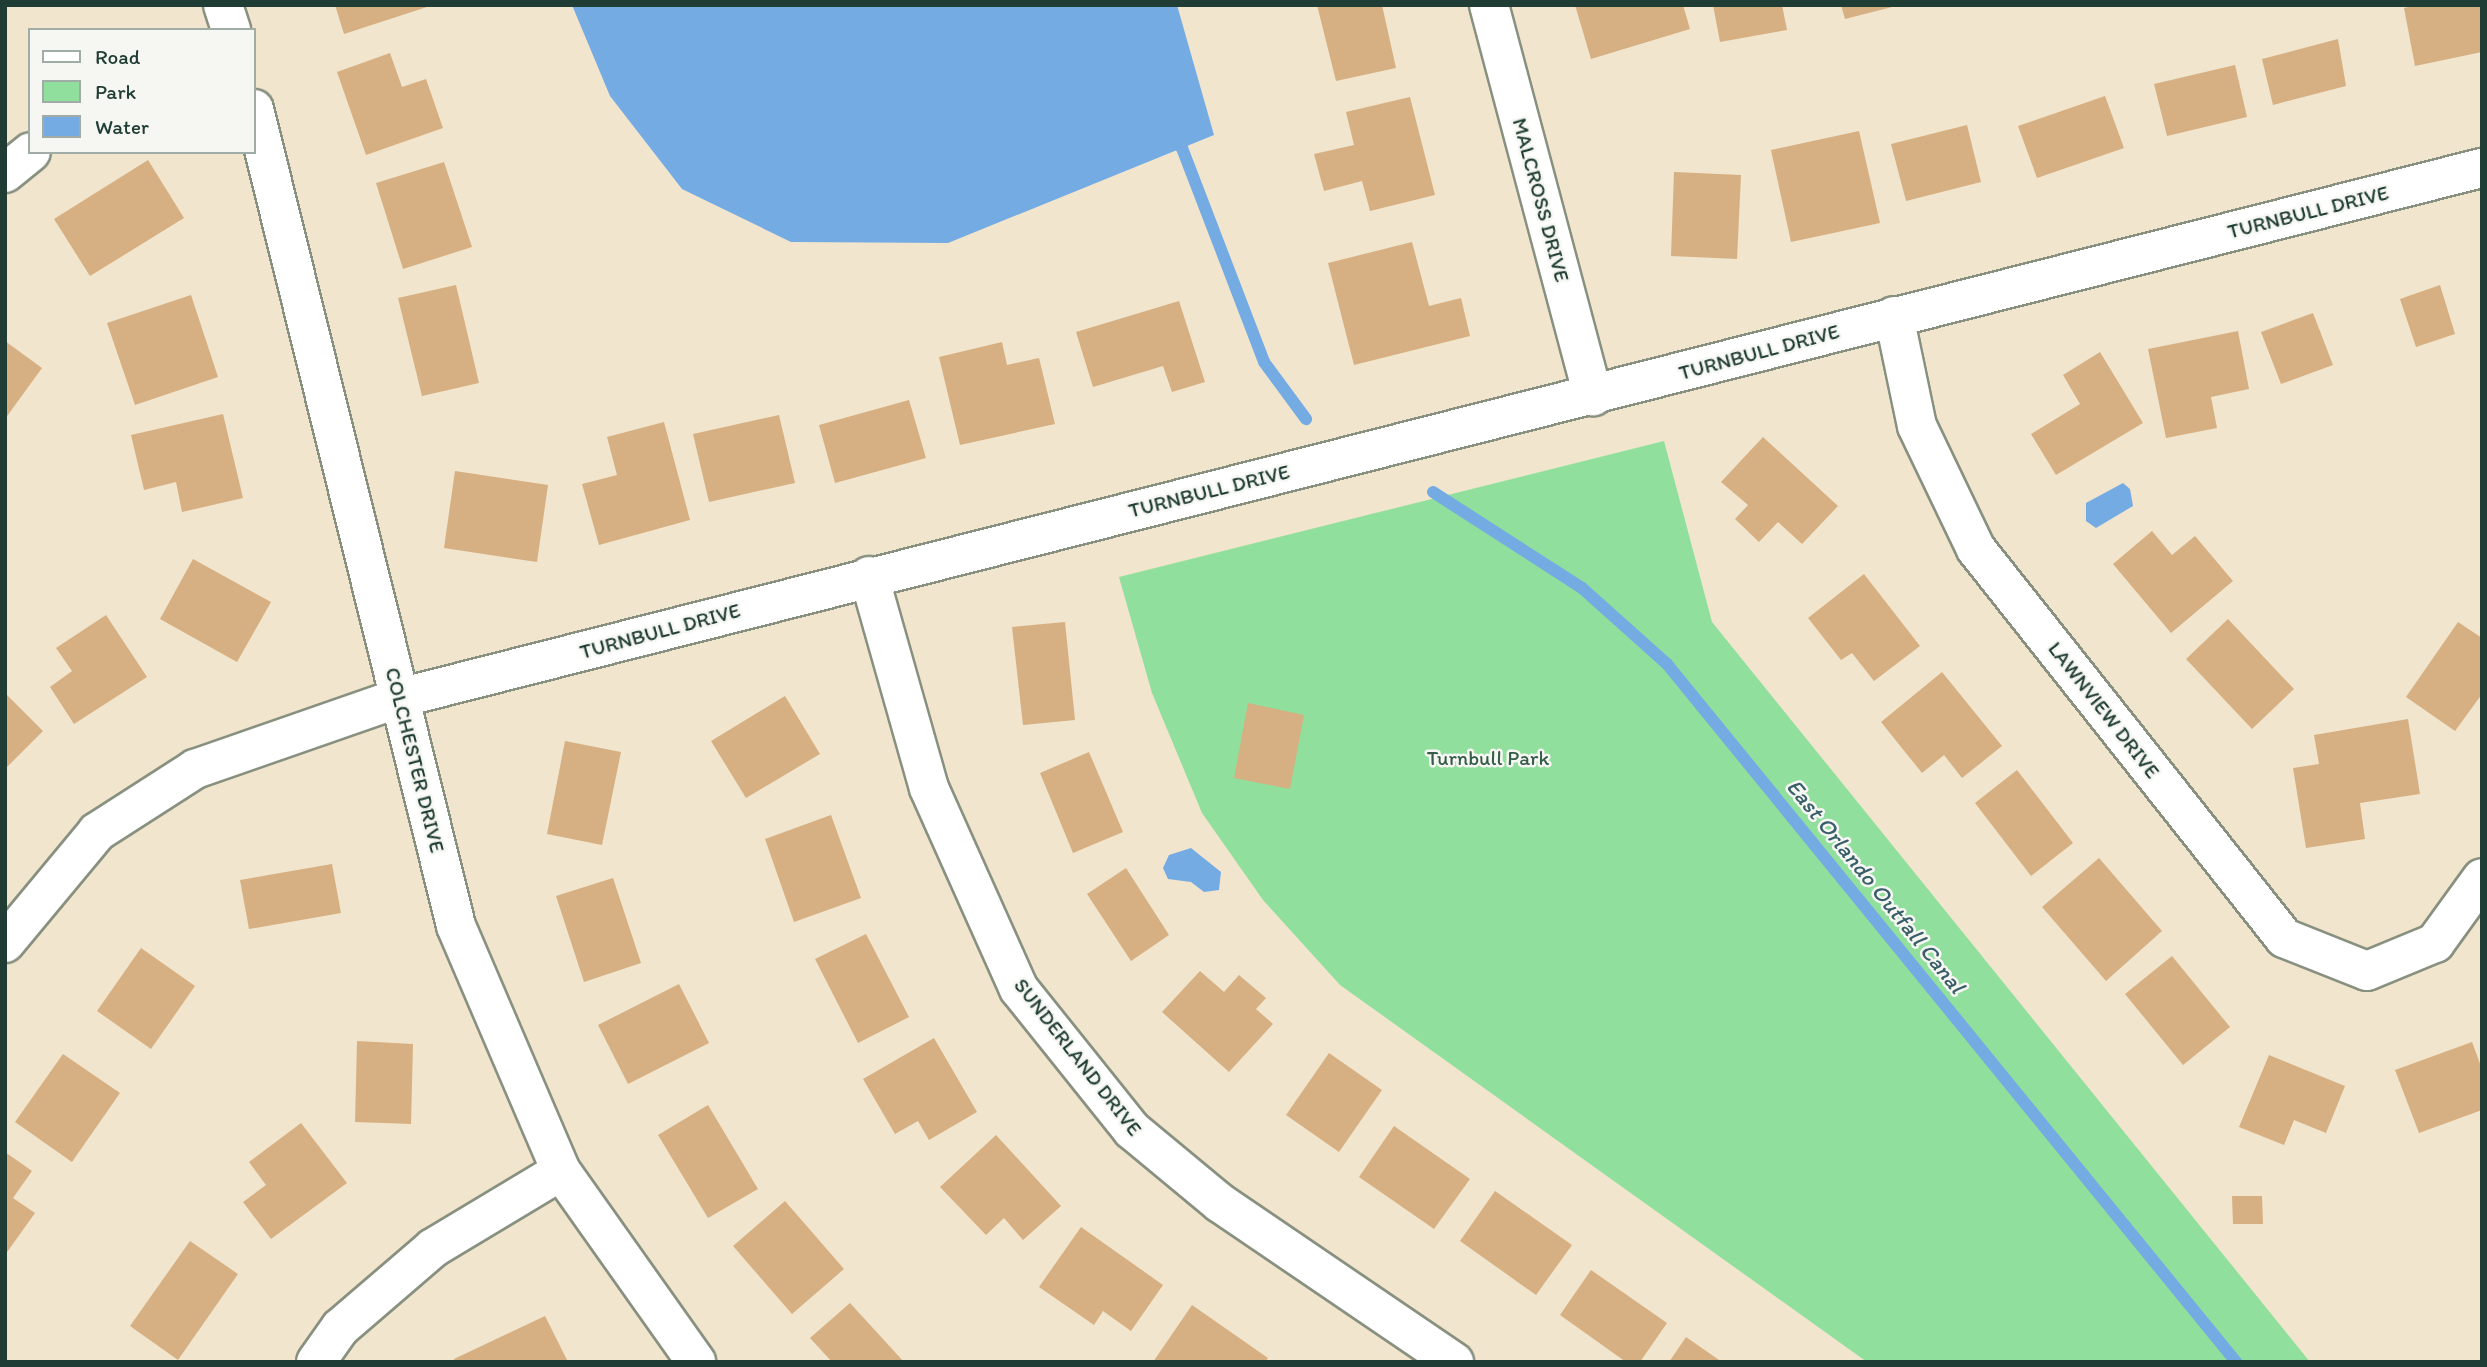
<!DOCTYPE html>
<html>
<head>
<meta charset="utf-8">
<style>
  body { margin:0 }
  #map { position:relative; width:2487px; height:1367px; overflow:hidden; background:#f1e5cd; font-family:Itim,sans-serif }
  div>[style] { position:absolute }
  .green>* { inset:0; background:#90df9d }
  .water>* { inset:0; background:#75abe3 }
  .stream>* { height:12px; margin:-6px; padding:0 6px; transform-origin:6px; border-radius:6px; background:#75abe3 }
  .building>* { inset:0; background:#d6b082 }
  .roads { filter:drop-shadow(2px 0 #889180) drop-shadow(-2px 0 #889180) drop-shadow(0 2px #889180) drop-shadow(0 -2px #889180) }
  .minor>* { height:38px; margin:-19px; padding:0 19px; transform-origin:19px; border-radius:19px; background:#fff }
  span { translate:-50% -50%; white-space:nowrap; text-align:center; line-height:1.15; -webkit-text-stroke:5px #f6f6f2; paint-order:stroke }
  .street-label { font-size:21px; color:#1f3d34 }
  .park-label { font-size:21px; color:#365d49 }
  .water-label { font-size:23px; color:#395e69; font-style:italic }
  .frame { position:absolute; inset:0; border:7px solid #1f3d34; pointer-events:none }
  .legend { position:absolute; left:28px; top:28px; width:228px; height:126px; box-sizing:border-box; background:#f6f6f2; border:2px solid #a0aca6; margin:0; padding:9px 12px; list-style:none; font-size:21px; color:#1f3d34 }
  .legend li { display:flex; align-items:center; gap:14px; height:35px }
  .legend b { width:35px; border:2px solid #a0aca6 }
</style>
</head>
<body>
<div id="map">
  <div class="green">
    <div style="clip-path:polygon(1664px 441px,1712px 622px,2310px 1362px,1867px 1362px,1340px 985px,1263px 900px,1202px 813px,1152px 693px,1119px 577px)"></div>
  </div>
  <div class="water">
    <div style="clip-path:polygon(572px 5px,1177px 5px,1214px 135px,948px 243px,791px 242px,682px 189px,610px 96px)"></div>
    <div style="clip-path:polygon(2123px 483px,2130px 489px,2133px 506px,2096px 528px,2086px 521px,2086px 503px)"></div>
    <div style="clip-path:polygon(1191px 848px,1221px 872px,1219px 890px,1204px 892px,1191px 882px,1168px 879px,1163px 868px,1169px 855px)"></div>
  </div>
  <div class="stream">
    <div style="left:1172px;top:138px;width:14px;rotate:45deg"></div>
    <div style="left:1182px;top:148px;width:229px;rotate:69deg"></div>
    <div style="left:1264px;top:362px;width:71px;rotate:53.6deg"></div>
    <div style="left:1433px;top:492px;width:177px;rotate:32.8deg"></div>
    <div style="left:1582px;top:588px;width:114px;rotate:41.8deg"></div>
    <div style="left:1667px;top:664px;width:901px;rotate:50.81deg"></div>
  </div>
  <div class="building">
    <div style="clip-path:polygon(335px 5px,430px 5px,430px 6px,344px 34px)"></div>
    <div style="clip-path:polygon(1317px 5px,1382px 5px,1396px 68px,1336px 81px)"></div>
    <div style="clip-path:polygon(1575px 5px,1683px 5px,1690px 29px,1591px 59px)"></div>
    <div style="clip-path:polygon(1713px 5px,1782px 5px,1787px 30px,1720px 42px)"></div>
    <div style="clip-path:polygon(1841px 5px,1896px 5px,1896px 6px,1845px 19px)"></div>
    <div style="clip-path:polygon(2417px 5px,2481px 5px,2482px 52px,2415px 66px,2404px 8px)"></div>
    <div style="clip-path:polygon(2338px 39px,2346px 86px,2273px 105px,2262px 59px)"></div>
    <div style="clip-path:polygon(390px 53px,402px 87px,426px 79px,443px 128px,366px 155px,337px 72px)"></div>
    <div style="clip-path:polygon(2235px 65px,2247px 117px,2167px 136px,2154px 84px)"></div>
    <div style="clip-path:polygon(2105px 96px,2124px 148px,2037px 178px,2018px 126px)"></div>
    <div style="clip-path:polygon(1410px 97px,1435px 195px,1370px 211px,1362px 181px,1324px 191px,1314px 154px,1354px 145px,1346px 112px)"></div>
    <div style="clip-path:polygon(1967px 125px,1981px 182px,1906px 201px,1891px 144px)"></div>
    <div style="clip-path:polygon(1859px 131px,1880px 223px,1791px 242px,1771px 150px)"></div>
    <div style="clip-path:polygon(148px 160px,184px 218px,90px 276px,54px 219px)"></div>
    <div style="clip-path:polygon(444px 162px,472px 247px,403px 269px,376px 183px)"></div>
    <div style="clip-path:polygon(1674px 172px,1741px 175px,1737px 259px,1671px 256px)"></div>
    <div style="clip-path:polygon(1412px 242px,1429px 306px,1461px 298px,1470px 336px,1354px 365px,1328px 263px)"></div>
    <div style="clip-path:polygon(456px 285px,479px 383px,422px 396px,398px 298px)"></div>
    <div style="clip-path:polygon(2440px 285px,2455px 334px,2416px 347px,2400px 299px)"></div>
    <div style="clip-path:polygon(191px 295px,218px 377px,135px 405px,107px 323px)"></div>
    <div style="clip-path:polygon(1179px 301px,1205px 382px,1172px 392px,1163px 366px,1093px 387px,1076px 332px)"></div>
    <div style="clip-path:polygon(2313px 313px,2333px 365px,2281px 384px,2261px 332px)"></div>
    <div style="clip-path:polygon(2238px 331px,2249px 389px,2211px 397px,2217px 428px,2166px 438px,2148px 349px)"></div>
    <div style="clip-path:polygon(5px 341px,42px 368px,5px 419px)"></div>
    <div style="clip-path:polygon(1002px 342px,1007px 365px,1039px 358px,1055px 424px,960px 445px,939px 357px)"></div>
    <div style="clip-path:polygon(2100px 352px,2143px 423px,2056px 475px,2031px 434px,2080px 404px,2063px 375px)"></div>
    <div style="clip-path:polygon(909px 400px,926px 458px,835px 483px,819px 425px)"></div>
    <div style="clip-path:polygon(223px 414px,243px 498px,182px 512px,176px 482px,144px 490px,131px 435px)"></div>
    <div style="clip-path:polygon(779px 415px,795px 483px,709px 502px,693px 434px)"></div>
    <div style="clip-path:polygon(664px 422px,690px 520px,599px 545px,582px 484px,617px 475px,607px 437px)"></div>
    <div style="clip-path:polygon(1763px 437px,1838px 506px,1802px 544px,1778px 522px,1759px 542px,1735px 519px,1748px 505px,1721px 482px)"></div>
    <div style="clip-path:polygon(455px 471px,548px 485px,537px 562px,444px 548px)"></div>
    <div style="clip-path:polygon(2152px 531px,2172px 555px,2195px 536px,2233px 581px,2171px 633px,2113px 564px)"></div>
    <div style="clip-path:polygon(193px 559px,271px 602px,237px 662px,160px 619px)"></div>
    <div style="clip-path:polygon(1864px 574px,1920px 646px,1874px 681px,1852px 653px,1841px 660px,1808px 618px)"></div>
    <div style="clip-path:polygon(106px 615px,147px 677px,74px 724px,50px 687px,72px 671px,56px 648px)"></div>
    <div style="clip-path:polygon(2228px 619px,2294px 689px,2252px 729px,2186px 659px)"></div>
    <div style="clip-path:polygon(1065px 622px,1075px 720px,1023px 725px,1012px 627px)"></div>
    <div style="clip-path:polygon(2458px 622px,2482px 638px,2482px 694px,2455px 731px,2406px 697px)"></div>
    <div style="clip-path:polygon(1942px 672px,2002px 746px,1962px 778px,1944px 755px,1922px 773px,1881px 722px)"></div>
    <div style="clip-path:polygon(5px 693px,43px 731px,5px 769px)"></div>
    <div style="clip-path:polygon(785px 696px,820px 754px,746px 798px,711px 741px)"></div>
    <div style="clip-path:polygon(1248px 703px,1304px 715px,1290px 789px,1234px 778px)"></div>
    <div style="clip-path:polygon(2408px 719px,2420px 794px,2360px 803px,2365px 839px,2306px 848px,2293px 768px,2319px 764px,2314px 735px)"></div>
    <div style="clip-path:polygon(565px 741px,621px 752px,602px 845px,547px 834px)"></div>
    <div style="clip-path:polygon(1089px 752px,1123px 832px,1073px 853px,1040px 773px)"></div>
    <div style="clip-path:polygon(2017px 770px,2073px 843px,2031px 876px,1975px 803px)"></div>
    <div style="clip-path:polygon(831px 815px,861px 898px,794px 922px,765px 839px)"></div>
    <div style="clip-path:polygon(2099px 858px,2162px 931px,2106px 981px,2042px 907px)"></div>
    <div style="clip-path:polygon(332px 864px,341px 913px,249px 929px,240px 880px)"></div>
    <div style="clip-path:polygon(1126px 868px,1169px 935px,1131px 961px,1087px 894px)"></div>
    <div style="clip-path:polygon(613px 878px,641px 963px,584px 982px,556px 896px)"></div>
    <div style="clip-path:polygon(866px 934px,909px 1017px,858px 1043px,815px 959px)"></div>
    <div style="clip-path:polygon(141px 948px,195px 986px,151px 1049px,97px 1011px)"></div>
    <div style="clip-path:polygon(2172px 956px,2230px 1027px,2183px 1065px,2125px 994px)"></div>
    <div style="clip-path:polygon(1200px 971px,1224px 992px,1239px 975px,1266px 998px,1256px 1009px,1273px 1024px,1229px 1072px,1162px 1012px)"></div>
    <div style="clip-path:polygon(679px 984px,709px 1043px,628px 1084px,598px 1025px)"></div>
    <div style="clip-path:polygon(934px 1038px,977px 1112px,929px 1140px,918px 1121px,895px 1134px,863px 1079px)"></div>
    <div style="clip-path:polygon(357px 1041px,413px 1044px,411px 1124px,355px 1122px)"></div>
    <div style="clip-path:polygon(2472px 1042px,2482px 1069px,2482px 1110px,2419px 1133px,2395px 1070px)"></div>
    <div style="clip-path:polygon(1329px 1053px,1382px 1090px,1339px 1152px,1286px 1115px)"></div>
    <div style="clip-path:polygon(63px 1054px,120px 1093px,72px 1162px,15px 1122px)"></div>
    <div style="clip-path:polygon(2269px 1055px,2345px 1086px,2326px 1133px,2294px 1120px,2284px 1145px,2239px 1127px)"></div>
    <div style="clip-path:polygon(708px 1105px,758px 1189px,708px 1218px,658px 1135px)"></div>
    <div style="clip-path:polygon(301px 1123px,347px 1183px,271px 1239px,243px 1202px,266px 1185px,249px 1162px)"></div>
    <div style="clip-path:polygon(1394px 1126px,1470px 1179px,1434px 1229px,1359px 1177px)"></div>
    <div style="clip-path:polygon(996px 1135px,1061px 1206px,1023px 1240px,1004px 1218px,986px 1235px,940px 1187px)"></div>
    <div style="clip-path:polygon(5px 1152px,32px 1171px,13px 1198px,35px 1213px,5px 1255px)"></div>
    <div style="clip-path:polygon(1495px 1191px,1572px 1245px,1536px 1295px,1460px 1241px)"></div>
    <div style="clip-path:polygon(2232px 1196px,2262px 1196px,2263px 1224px,2233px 1224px)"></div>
    <div style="clip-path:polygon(785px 1201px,844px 1269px,792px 1314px,733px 1246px)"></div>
    <div style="clip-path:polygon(1081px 1227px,1163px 1285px,1131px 1331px,1103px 1311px,1094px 1325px,1039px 1287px)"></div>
    <div style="clip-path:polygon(190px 1241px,238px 1274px,178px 1360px,130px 1326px)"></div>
    <div style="clip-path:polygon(1591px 1270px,1667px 1323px,1640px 1362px,1626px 1362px,1560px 1315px)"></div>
    <div style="clip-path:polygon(850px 1303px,904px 1362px,832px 1362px,810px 1338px)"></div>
    <div style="clip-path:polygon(1192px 1305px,1268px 1358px,1265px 1362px,1153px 1362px)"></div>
    <div style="clip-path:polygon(545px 1316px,568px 1362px,455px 1362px,454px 1359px)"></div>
    <div style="clip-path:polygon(1686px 1337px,1722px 1362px,1669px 1362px)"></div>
  </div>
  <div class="roads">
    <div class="minor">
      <div style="left:223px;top:5px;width:26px;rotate:72deg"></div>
      <div style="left:1489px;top:5px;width:405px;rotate:75.1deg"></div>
      <div style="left:254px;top:109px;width:842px;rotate:76.11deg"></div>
      <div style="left:456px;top:926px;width:267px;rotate:66.8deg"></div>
      <div style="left:561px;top:1171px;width:234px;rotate:54.7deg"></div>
      <div style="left:5px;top:173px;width:33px;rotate:-39deg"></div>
      <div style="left:1894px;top:316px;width:112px;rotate:78.2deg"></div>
      <div style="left:1917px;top:426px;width:136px;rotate:64.4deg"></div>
      <div style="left:1976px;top:549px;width:496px;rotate:51.6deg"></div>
      <div style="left:2284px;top:938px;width:89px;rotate:21.7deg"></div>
      <div style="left:2367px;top:971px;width:74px;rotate:-22.4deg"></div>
      <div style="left:2435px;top:943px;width:80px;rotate:-54.1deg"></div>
      <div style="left:869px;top:576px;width:220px;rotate:74.2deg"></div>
      <div style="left:929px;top:788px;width:220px;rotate:65.9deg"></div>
      <div style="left:1019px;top:989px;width:181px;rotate:51.3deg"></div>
      <div style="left:1132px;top:1130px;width:114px;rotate:39.7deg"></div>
      <div style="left:1220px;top:1203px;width:283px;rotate:34.2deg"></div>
      <div style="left:5px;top:943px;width:144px;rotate:-50.3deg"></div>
      <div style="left:97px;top:832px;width:117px;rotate:-32.7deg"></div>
      <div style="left:195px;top:769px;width:216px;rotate:-19.2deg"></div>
      <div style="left:399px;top:698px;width:2149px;rotate:-14.28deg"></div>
      <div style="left:316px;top:1362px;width:42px;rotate:-54.8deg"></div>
      <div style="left:340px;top:1328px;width:123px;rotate:-40.7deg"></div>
      <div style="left:433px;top:1248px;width:149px;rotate:-31deg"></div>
    </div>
  </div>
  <div class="street-label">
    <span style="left:1541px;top:200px;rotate:75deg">MALCROSS DRIVE</span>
    <span style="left:2308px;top:212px;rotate:-14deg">TURNBULL DRIVE</span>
    <span style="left:1759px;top:352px;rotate:-15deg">TURNBULL DRIVE</span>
    <span style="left:1209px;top:491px;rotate:-14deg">TURNBULL DRIVE</span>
    <span style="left:660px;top:631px;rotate:-15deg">TURNBULL DRIVE</span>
    <span style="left:2104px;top:710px;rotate:52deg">LAWNVIEW DRIVE</span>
    <span style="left:415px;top:760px;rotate:76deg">COLCHESTER DRIVE</span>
    <span style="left:1078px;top:1057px;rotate:52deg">SUNDERLAND DRIVE</span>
  </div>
  <div class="park-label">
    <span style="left:1488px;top:758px">Turnbull Park</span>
  </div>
  <div class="water-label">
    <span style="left:1876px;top:886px;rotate:51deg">East Orlando Outfall Canal</span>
  </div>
  <div class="frame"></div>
  <ul class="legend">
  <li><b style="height:9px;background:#fff"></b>Road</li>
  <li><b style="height:19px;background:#90df9d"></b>Park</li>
  <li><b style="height:19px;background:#75abe3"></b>Water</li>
  </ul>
</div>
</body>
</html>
